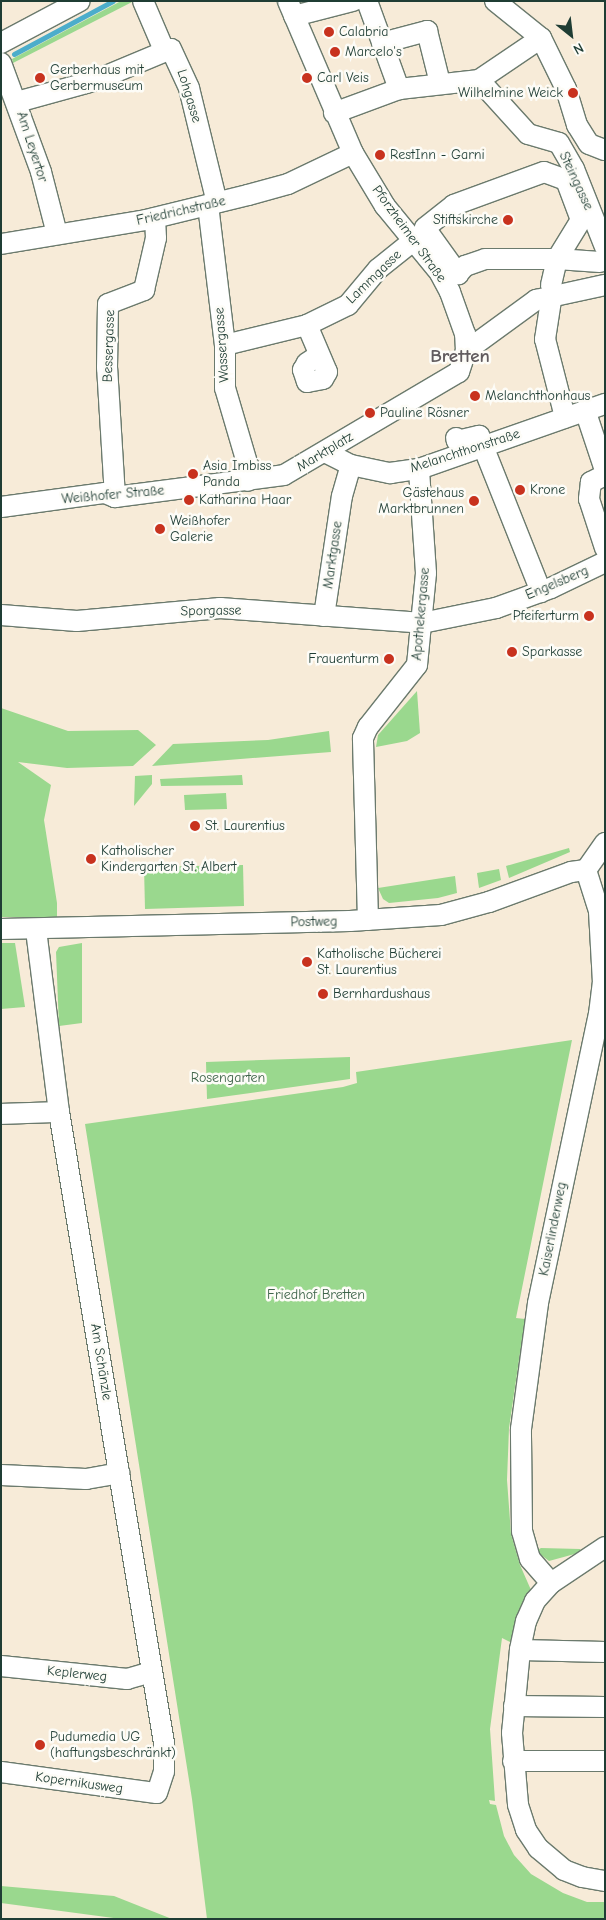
<!DOCTYPE html>
<html>
<head>
<meta charset="utf-8">
<style>
  body { margin:0 }
  #map { position:relative; width:606px; height:1920px; overflow:hidden; background:#f7ebd8; font-family:"Comic Neue",sans-serif }
  div>[style] { position:absolute }
  .green>* { inset:0; background:#9ad88e }
  .stream>* { height:5px; margin:-2.5px; padding:0 2.5px; transform-origin:2.5px; border-radius:2.5px; background:#4cadcb }
  .roads { filter:drop-shadow(1px 0 #6b7a6d) drop-shadow(-1px 0 #6b7a6d) drop-shadow(0 1px #6b7a6d) drop-shadow(0 -1px #6b7a6d) }
  .minor>* { height:20px; margin:-10px; padding:0 10px; transform-origin:10px; border-radius:10px; background:#fff }
  .dots>* { width:14px; height:14px; translate:-50% -50%; box-sizing:border-box; border:2px solid #fdfcf7; border-radius:50% }
  span { translate:-50% -50%; white-space:nowrap; text-align:center; line-height:1.15; -webkit-text-stroke:5px #fdfcf7; paint-order:stroke }
  .poi-label { font-size:14px; color:#1f3d34 }
  .left { translate:0 -50%; text-align:left }
  .right { translate:-100% -50%; text-align:right }
  .street-label { font-size:14px; color:#1f3d34 }
  .park-label { font-size:14px; color:#3e644a }
  .district-label { font-size:19px; color:#615b5e; font-weight:700 }
  .frame { position:absolute; inset:0; border:2px solid #1f3d34; pointer-events:none }
  .north { position:absolute; left:546px; top:10px; width:50px; height:50px; -webkit-text-stroke:4px #fdfcf7; paint-order:stroke; rotate:151deg; font-size:14px; font-weight:700; line-height:20px; text-align:center; color:#1f3d34 }
  .north::after { content:''; display:block; margin:auto; width:18px; height:22px; background:#1f3d34; clip-path:polygon(50% 0,100% 100%,50% 72%,0 100%) }
</style>
</head>
<body>
<div id="map">
  <div class="green">
    <div style="clip-path:polygon(121px 1px,134px 1px,13px 63px,12px 59px)"></div>
    <div style="clip-path:polygon(417px 691px,420px 733px,407px 741px,376px 747px,378px 735px)"></div>
    <div style="clip-path:polygon(1px 708px,68px 731px,138px 730px,156px 745px,133px 766px,67px 768px,18px 762px,51px 785px,44px 820px,57px 903px,57px 917px,1px 917px)"></div>
    <div style="clip-path:polygon(329px 731px,331px 752px,152px 766px,173px 744px,268px 740px)"></div>
    <div style="clip-path:polygon(152px 775px,152px 784px,134px 806px,135px 776px)"></div>
    <div style="clip-path:polygon(242px 775px,243px 785px,161px 786px,160px 779px)"></div>
    <div style="clip-path:polygon(226px 793px,227px 809px,185px 810px,184px 795px)"></div>
    <div style="clip-path:polygon(569px 848px,570px 852px,509px 878px,506px 866px)"></div>
    <div style="clip-path:polygon(243px 865px,244px 906px,145px 909px,144px 867px)"></div>
    <div style="clip-path:polygon(499px 869px,501px 880px,479px 888px,477px 873px)"></div>
    <div style="clip-path:polygon(455px 876px,457px 893px,438px 898px,389px 903px,383px 899px,378px 888px)"></div>
    <div style="clip-path:polygon(1px 943px,15px 943px,25px 1007px,1px 1009px)"></div>
    <div style="clip-path:polygon(82px 943px,82px 1023px,59px 1026px,56px 952px,59px 947px)"></div>
    <div style="clip-path:polygon(572px 1040px,516px 1318px,525px 1319px,509px 1428px,507px 1480px,511px 1534px,520px 1565px,531px 1590px,521px 1609px,510px 1642px,502px 1638px,490px 1729px,495px 1801px,489px 1800px,490px 1804px,496px 1805px,504px 1836px,514px 1855px,531px 1874px,563px 1893px,587px 1902px,605px 1902px,605px 1919px,207px 1919px,192px 1799px,85px 1124px,343px 1087px,357px 1083px,356px 1072px)"></div>
    <div style="clip-path:polygon(350px 1057px,350px 1079px,207px 1099px,206px 1062px)"></div>
    <div style="clip-path:polygon(541px 1548px,580px 1549px,582px 1552px,549px 1561px,536px 1551px)"></div>
    <div style="clip-path:polygon(1px 1886px,114px 1896px,172px 1919px,121px 1919px,1px 1903px)"></div>
  </div>
  <div class="stream">
    <div style="left:14px;top:54px;width:112px;rotate:-28.2deg"></div>
  </div>
  <div class="roads">
    <div class="minor">
      <div style="left:143px;top:1px;width:53px;rotate:66.8deg"></div>
      <div style="left:367px;top:1px;width:94px;rotate:70deg"></div>
      <div style="left:495px;top:1px;width:59px;rotate:38.8deg"></div>
      <div style="left:541px;top:38px;width:57px;rotate:63.9deg"></div>
      <div style="left:566px;top:89px;width:38px;rotate:73deg"></div>
      <div style="left:577px;top:125px;width:22px;rotate:58deg"></div>
      <div style="left:589px;top:144px;width:17px;rotate:21deg"></div>
      <div style="left:294px;top:16px;width:61px;rotate:-14.3deg"></div>
      <div style="left:1px;top:43px;width:89px;rotate:-28deg"></div>
      <div style="left:382px;top:43px;width:47px;rotate:-14.9deg"></div>
      <div style="left:427px;top:31px;width:54px;rotate:76deg"></div>
      <div style="left:1px;top:63px;width:116px;rotate:69.8deg"></div>
      <div style="left:41px;top:172px;width:64px;rotate:75.5deg"></div>
      <div style="left:479px;top:80px;width:75px;rotate:-34.1deg"></div>
      <div style="left:17px;top:102px;width:80px;rotate:-15.3deg"></div>
      <div style="left:94px;top:81px;width:83px;rotate:-22.6deg"></div>
      <div style="left:171px;top:49px;width:43px;rotate:65.2deg"></div>
      <div style="left:189px;top:88px;width:118px;rotate:76.3deg"></div>
      <div style="left:334px;top:113px;width:69px;rotate:-20.3deg"></div>
      <div style="left:399px;top:89px;width:81px;rotate:-6.4deg"></div>
      <div style="left:479px;top:80px;width:73px;rotate:47.8deg"></div>
      <div style="left:528px;top:134px;width:32px;rotate:16deg"></div>
      <div style="left:559px;top:143px;width:30px;rotate:60deg"></div>
      <div style="left:574px;top:169px;width:84px;rotate:68.3deg"></div>
      <div style="left:208px;top:205px;width:141px;rotate:83.1deg"></div>
      <div style="left:225px;top:345px;width:43px;rotate:90deg"></div>
      <div style="left:225px;top:388px;width:89px;rotate:73.6deg"></div>
      <div style="left:250px;top:473px;width:8px;rotate:104deg"></div>
      <div style="left:1px;top:244px;width:147px;rotate:-9.4deg"></div>
      <div style="left:146px;top:220px;width:105px;rotate:-13.8deg"></div>
      <div style="left:248px;top:195px;width:41px;rotate:-15.4deg"></div>
      <div style="left:288px;top:184px;width:72px;rotate:-25.5deg"></div>
      <div style="left:551px;top:285px;width:27px;rotate:-77deg"></div>
      <div style="left:557px;top:259px;width:46px;rotate:-58.4deg"></div>
      <div style="left:581px;top:220px;width:43px;rotate:-110.6deg"></div>
      <div style="left:566px;top:180px;width:23px;rotate:-160deg"></div>
      <div style="left:544px;top:172px;width:96px;rotate:159.9deg"></div>
      <div style="left:454px;top:205px;width:37px;rotate:142deg"></div>
      <div style="left:425px;top:228px;width:57px;rotate:54.3deg"></div>
      <div style="left:458px;top:274px;width:11px;rotate:-49deg"></div>
      <div style="left:465px;top:266px;width:21px;rotate:-19deg"></div>
      <div style="left:485px;top:259px;width:72px"></div>
      <div style="left:557px;top:259px;width:43px;rotate:4deg"></div>
      <div style="left:552px;top:294px;width:46px;rotate:98.8deg"></div>
      <div style="left:545px;top:339px;width:81px;rotate:75.6deg"></div>
      <div style="left:307px;top:325px;width:51px;rotate:66.9deg"></div>
      <div style="left:327px;top:372px;width:8px;rotate:120deg"></div>
      <div style="left:323px;top:379px;width:16px;rotate:169deg"></div>
      <div style="left:307px;top:382px;width:13px;rotate:-108deg"></div>
      <div style="left:303px;top:370px;width:8px;rotate:-60deg"></div>
      <div style="left:307px;top:363px;width:14px;rotate:-34deg"></div>
      <div style="left:225px;top:345px;width:84px;rotate:-13.7deg"></div>
      <div style="left:307px;top:325px;width:46px;rotate:-26deg"></div>
      <div style="left:348px;top:305px;width:47px;rotate:-50.2deg"></div>
      <div style="left:378px;top:269px;width:45px;rotate:-38.7deg"></div>
      <div style="left:466px;top:351px;width:87px;rotate:-36.1deg"></div>
      <div style="left:536px;top:300px;width:71px;rotate:-12.3deg"></div>
      <div style="left:585px;top:410px;width:63px;rotate:71.6deg"></div>
      <div style="left:456px;top:438px;width:3px;rotate:72deg"></div>
      <div style="left:457px;top:441px;width:23px;rotate:-13deg"></div>
      <div style="left:479px;top:436px;width:168px;rotate:68.3deg"></div>
      <div style="left:325px;top:452px;width:29px;rotate:27deg"></div>
      <div style="left:351px;top:465px;width:40px;rotate:12deg"></div>
      <div style="left:390px;top:473px;width:29px;rotate:-8deg"></div>
      <div style="left:419px;top:469px;width:197px;rotate:-19.3deg"></div>
      <div style="left:605px;top:475px;width:16px;rotate:153deg"></div>
      <div style="left:591px;top:482px;width:17px;rotate:97deg"></div>
      <div style="left:589px;top:499px;width:52px;rotate:71.9deg"></div>
      <div style="left:115px;top:497px;width:129px;rotate:-93.5deg"></div>
      <div style="left:107px;top:368px;width:64px;rotate:-89.1deg"></div>
      <div style="left:108px;top:304px;width:39px;rotate:-21deg"></div>
      <div style="left:144px;top:290px;width:53px;rotate:-77deg"></div>
      <div style="left:156px;top:238px;width:20px;rotate:-93deg"></div>
      <div style="left:1px;top:507px;width:105px;rotate:-7.7deg"></div>
      <div style="left:105px;top:493px;width:11px;rotate:22deg"></div>
      <div style="left:115px;top:497px;width:170px;rotate:-7.4deg"></div>
      <div style="left:284px;top:475px;width:203px;rotate:-30.5deg"></div>
      <div style="left:459px;top:372px;width:22px;rotate:-72deg"></div>
      <div style="left:466px;top:351px;width:17px;rotate:-93deg"></div>
      <div style="left:465px;top:334px;width:45px;rotate:-109.7deg"></div>
      <div style="left:450px;top:292px;width:21px;rotate:-118deg"></div>
      <div style="left:440px;top:273px;width:87px;rotate:-129.4deg"></div>
      <div style="left:385px;top:206px;width:62px;rotate:-121.1deg"></div>
      <div style="left:353px;top:153px;width:165px;rotate:-113.2deg"></div>
      <div style="left:1px;top:615px;width:76px;rotate:4.5deg"></div>
      <div style="left:77px;top:621px;width:144px;rotate:-5.2deg"></div>
      <div style="left:220px;top:608px;width:203px;rotate:4.2deg"></div>
      <div style="left:422px;top:623px;width:76px;rotate:-11.5deg"></div>
      <div style="left:496px;top:608px;width:59px;rotate:-20deg"></div>
      <div style="left:551px;top:588px;width:60px;rotate:-25.7deg"></div>
      <div style="left:324px;top:616px;width:121px;rotate:-81.5deg"></div>
      <div style="left:342px;top:496px;width:32px;rotate:-74deg"></div>
      <div style="left:368px;top:920px;width:182px;rotate:-91.6deg"></div>
      <div style="left:363px;top:738px;width:12px;rotate:-66deg"></div>
      <div style="left:368px;top:727px;width:79px;rotate:-51.7deg"></div>
      <div style="left:417px;top:665px;width:92px;rotate:-84.4deg"></div>
      <div style="left:426px;top:573px;width:104px;rotate:-93.9deg"></div>
      <div style="left:1px;top:929px;width:349px;rotate:-1.3deg"></div>
      <div style="left:350px;top:921px;width:91px;rotate:-3.8deg"></div>
      <div style="left:441px;top:915px;width:50px;rotate:-15.2deg"></div>
      <div style="left:489px;top:902px;width:87px;rotate:-20.1deg"></div>
      <div style="left:571px;top:872px;width:15px;rotate:-8deg"></div>
      <div style="left:586px;top:870px;width:33px;rotate:-55deg"></div>
      <div style="left:1px;top:1114px;width:58px;rotate:-2deg"></div>
      <div style="left:1px;top:1475px;width:85px;rotate:2.7deg"></div>
      <div style="left:86px;top:1479px;width:34px;rotate:-10deg"></div>
      <div style="left:605px;top:1547px;width:65px;rotate:146.3deg"></div>
      <div style="left:551px;top:1583px;width:24px;rotate:132deg"></div>
      <div style="left:535px;top:1601px;width:22px;rotate:114deg"></div>
      <div style="left:526px;top:1621px;width:30px;rotate:102deg"></div>
      <div style="left:520px;top:1650px;width:83px;rotate:95.5deg"></div>
      <div style="left:512px;top:1733px;width:72px;rotate:85.2deg"></div>
      <div style="left:518px;top:1805px;width:26px;rotate:72deg"></div>
      <div style="left:526px;top:1830px;width:22px;rotate:56deg"></div>
      <div style="left:538px;top:1848px;width:34px;rotate:40deg"></div>
      <div style="left:564px;top:1870px;width:19px;rotate:21deg"></div>
      <div style="left:582px;top:1877px;width:23px;rotate:10deg"></div>
      <div style="left:551px;top:1583px;width:32px;rotate:-131deg"></div>
      <div style="left:530px;top:1559px;width:29px;rotate:-106deg"></div>
      <div style="left:522px;top:1531px;width:102px;rotate:-90.6deg"></div>
      <div style="left:521px;top:1429px;width:127px;rotate:-82.3deg"></div>
      <div style="left:538px;top:1303px;width:295px;rotate:-78.1deg"></div>
      <div style="left:599px;top:1014px;width:31px;rotate:-83deg"></div>
      <div style="left:603px;top:983px;width:72px;rotate:-93.2deg"></div>
      <div style="left:599px;top:911px;width:43px;rotate:-107.6deg"></div>
      <div style="left:520px;top:1650px;width:85px;rotate:1.3deg"></div>
      <div style="left:1px;top:1666px;width:127px;rotate:5.9deg"></div>
      <div style="left:127px;top:1679px;width:26px;rotate:-16deg"></div>
      <div style="left:514px;top:1706px;width:91px;rotate:0.6deg"></div>
      <div style="left:513px;top:1761px;width:92px"></div>
      <div style="left:1px;top:1772px;width:157px;rotate:7.7deg"></div>
      <div style="left:157px;top:1793px;width:23px;rotate:-72deg"></div>
      <div style="left:164px;top:1771px;width:28px;rotate:-90deg"></div>
      <div style="left:164px;top:1743px;width:640px;rotate:-99.45deg"></div>
      <div style="left:59px;top:1112px;width:184px;rotate:-97.2deg"></div>
    </div>
  </div>
  <div class="dots">
    <div style="left:329px;top:32px;background:#c8321e"></div>
    <div style="left:335px;top:52px;background:#c8321e"></div>
    <div style="left:40px;top:78px;background:#c8321e"></div>
    <div style="left:307px;top:78px;background:#c8321e"></div>
    <div style="left:573px;top:93px;background:#c8321e"></div>
    <div style="left:380px;top:155px;background:#c8321e"></div>
    <div style="left:508px;top:220px;background:#c8321e"></div>
    <div style="left:475px;top:396px;background:#c8321e"></div>
    <div style="left:370px;top:413px;background:#c8321e"></div>
    <div style="left:193px;top:474px;background:#c8321e"></div>
    <div style="left:520px;top:490px;background:#c8321e"></div>
    <div style="left:189px;top:500px;background:#c8321e"></div>
    <div style="left:474px;top:501px;background:#c8321e"></div>
    <div style="left:160px;top:529px;background:#c8321e"></div>
    <div style="left:589px;top:616px;background:#c8321e"></div>
    <div style="left:512px;top:652px;background:#c8321e"></div>
    <div style="left:389px;top:659px;background:#c8321e"></div>
    <div style="left:195px;top:826px;background:#c8321e"></div>
    <div style="left:91px;top:859px;background:#c8321e"></div>
    <div style="left:307px;top:962px;background:#c8321e"></div>
    <div style="left:323px;top:994px;background:#c8321e"></div>
    <div style="left:40px;top:1745px;background:#c8321e"></div>
  </div>
  <div class="poi-label">
    <span class="left" style="left:339px;top:32px">Calabria</span>
    <span class="left" style="left:345px;top:52px">Marcelo's</span>
    <span class="left" style="left:50px;top:78px">Gerberhaus mit<br>Gerbermuseum</span>
    <span class="left" style="left:317px;top:78px">Carl Veis</span>
    <span class="right" style="left:563px;top:93px">Wilhelmine Weick</span>
    <span class="left" style="left:390px;top:155px">RestInn - Garni</span>
    <span class="right" style="left:498px;top:220px">Stiftskirche</span>
    <span class="left" style="left:485px;top:396px">Melanchthonhaus</span>
    <span class="left" style="left:380px;top:413px">Pauline Rösner</span>
    <span class="left" style="left:203px;top:474px">Asia Imbiss<br>Panda</span>
    <span class="left" style="left:530px;top:490px">Krone</span>
    <span class="right" style="left:464px;top:501px">Gästehaus<br>Marktbrunnen</span>
    <span class="left" style="left:199px;top:500px">Katharina Haar</span>
    <span class="left" style="left:170px;top:529px">Weißhofer<br>Galerie</span>
    <span class="right" style="left:579px;top:616px">Pfeiferturm</span>
    <span class="left" style="left:522px;top:652px">Sparkasse</span>
    <span class="right" style="left:379px;top:659px">Frauenturm</span>
    <span class="left" style="left:205px;top:826px">St. Laurentius</span>
    <span class="left" style="left:101px;top:859px">Katholischer<br>Kindergarten St. Albert</span>
    <span class="left" style="left:317px;top:962px">Katholische Bücherei<br>St. Laurentius</span>
    <span class="left" style="left:333px;top:994px">Bernhardushaus</span>
    <span class="left" style="left:50px;top:1745px">Pudumedia UG<br>(haftungsbeschränkt)</span>
  </div>
  <div class="street-label">
    <span style="left:189px;top:96px;rotate:73deg">Lohgasse</span>
    <span style="left:32px;top:147px;rotate:72deg">Am Leyertor</span>
    <span style="left:576px;top:181px;rotate:65deg">Steingasse</span>
    <span style="left:181px;top:211px;rotate:-13deg">Friedrichstraße</span>
    <span style="left:409px;top:234px;rotate:54deg">Pforzheimer Straße</span>
    <span style="left:374px;top:277px;rotate:-44deg">Lammgasse</span>
    <span style="left:222px;top:345px;rotate:-94deg">Wassergasse</span>
    <span style="left:109px;top:346px;rotate:-88deg">Bessergasse</span>
    <span style="left:465px;top:451px;rotate:-18deg">Melanchthonstraße</span>
    <span style="left:325px;top:452px;rotate:-31deg">Marktplatz</span>
    <span style="left:113px;top:495px;rotate:-5deg">Weißhofer Straße</span>
    <span style="left:333px;top:555px;rotate:-82deg">Marktgasse</span>
    <span style="left:557px;top:583px;rotate:-23deg">Engelsberg</span>
    <span style="left:211px;top:611px;rotate:-1deg">Sporgasse</span>
    <span style="left:421px;top:614px;rotate:-85deg">Apothekergasse</span>
    <span style="left:314px;top:922px;rotate:-1deg">Postweg</span>
    <span style="left:553px;top:1229px;rotate:-79deg">Kaiserlindenweg</span>
    <span style="left:101px;top:1362px;rotate:81deg">Am Schänzle</span>
    <span style="left:77px;top:1674px;rotate:6deg">Keplerweg</span>
    <span style="left:79px;top:1783px;rotate:8deg">Kopernikusweg</span>
  </div>
  <div class="park-label">
    <span style="left:228px;top:1078px">Rosengarten</span>
    <span style="left:316px;top:1295px">Friedhof Bretten</span>
  </div>
  <div class="district-label">
    <span style="left:460px;top:357px">Bretten</span>
  </div>
  <div class="frame"></div>
  <div class="north">N</div>
</div>
</body>
</html>
